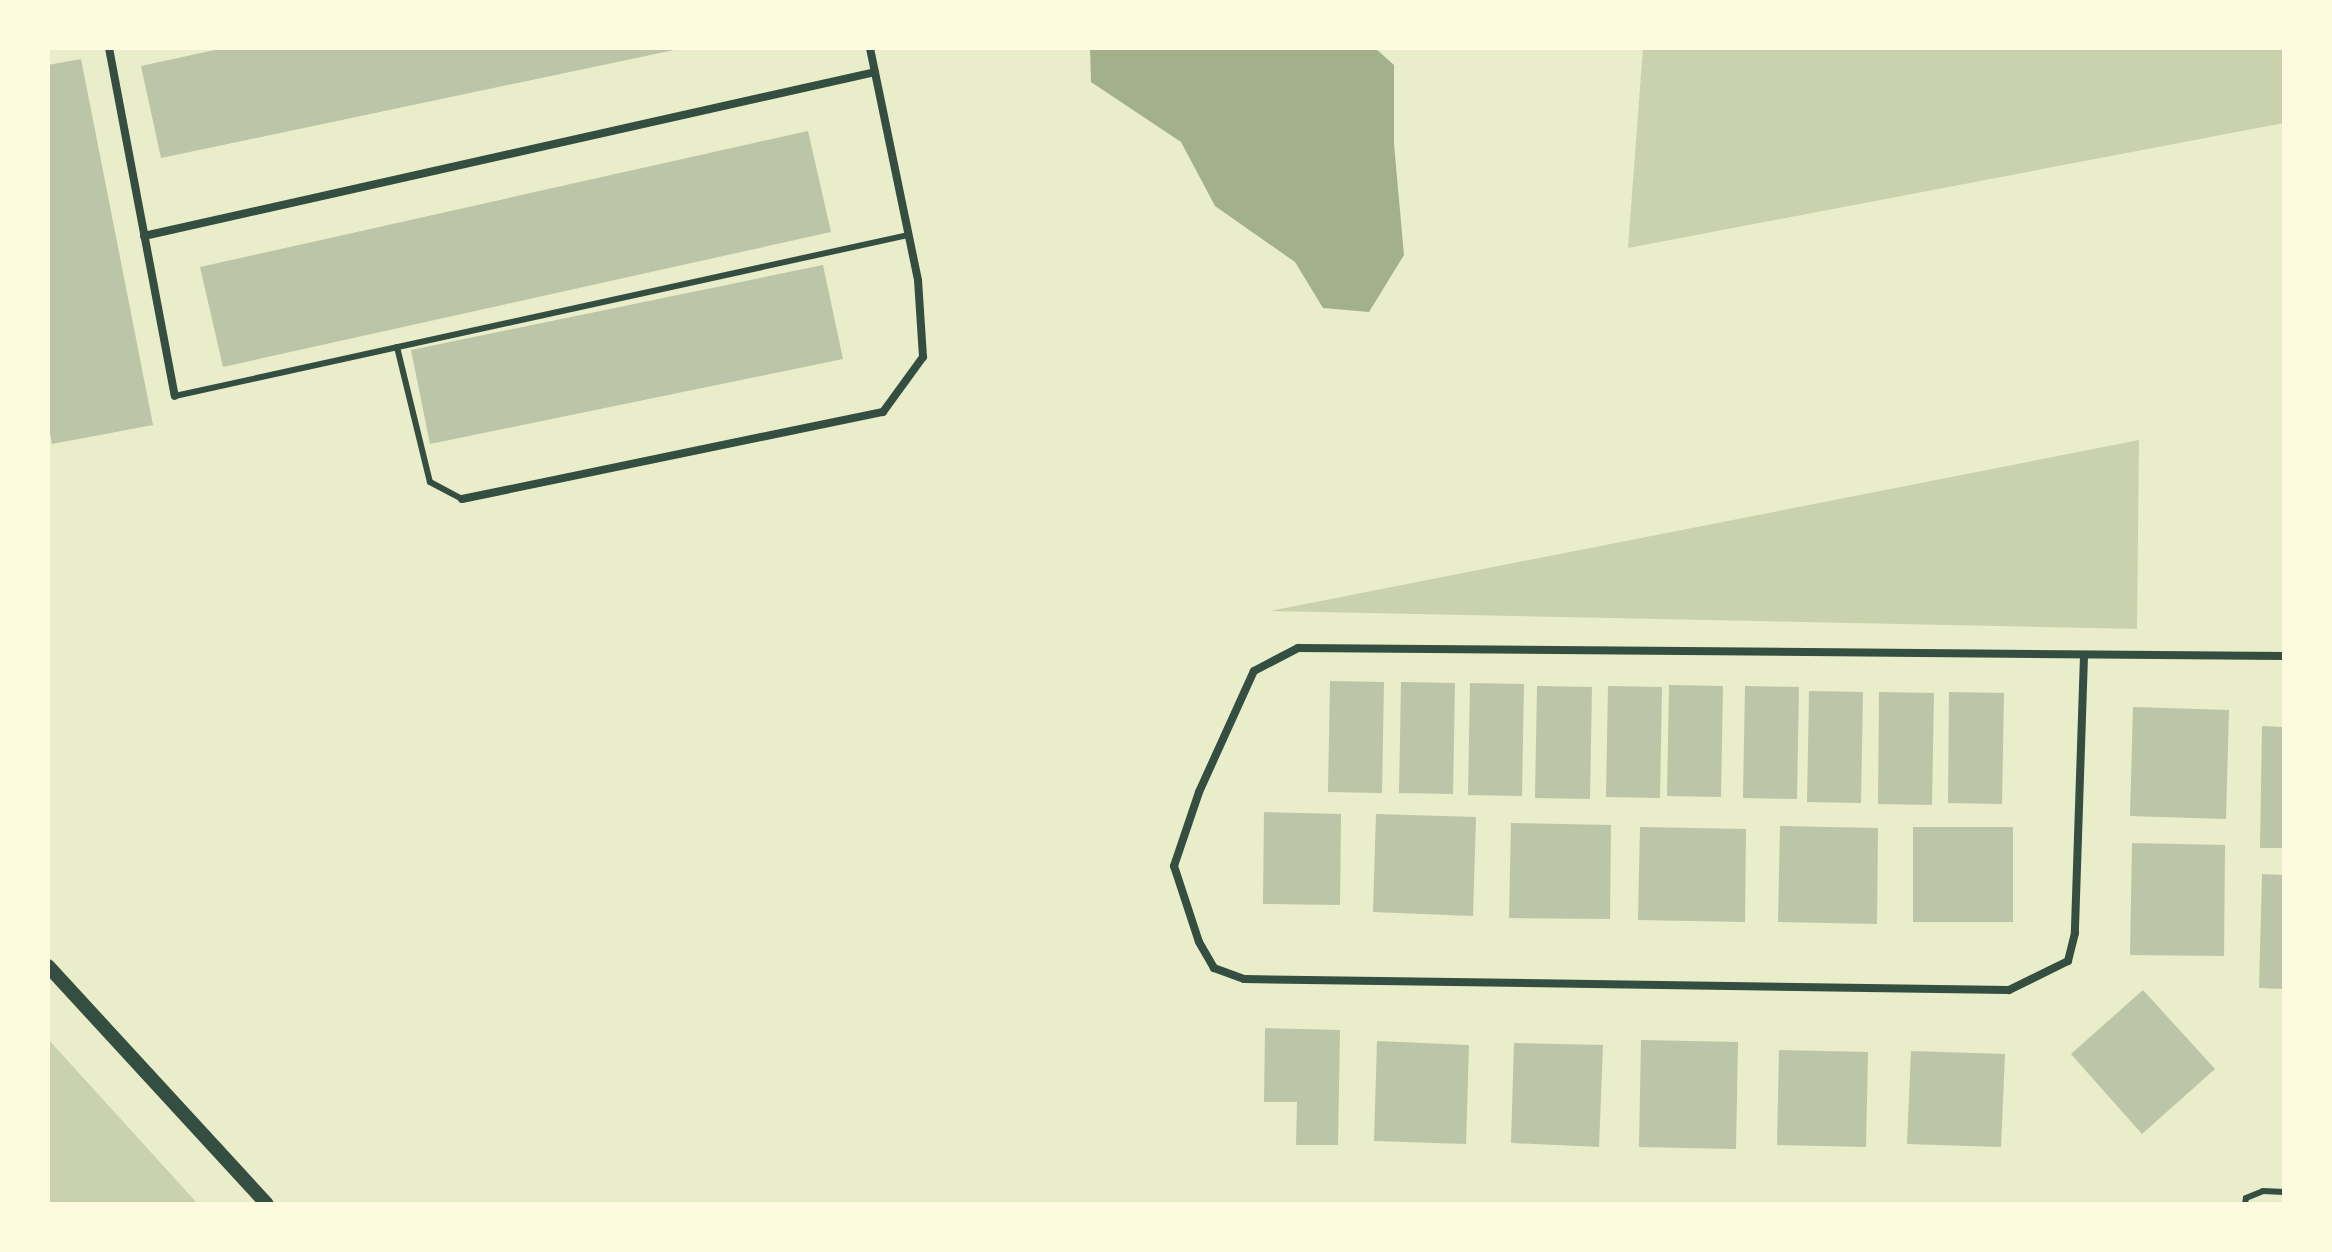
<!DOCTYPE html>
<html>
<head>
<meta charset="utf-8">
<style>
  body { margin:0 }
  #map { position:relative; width:2332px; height:1252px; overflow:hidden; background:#e9edc9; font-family:Overpass,sans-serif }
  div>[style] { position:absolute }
  .green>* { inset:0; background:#cad2ad }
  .water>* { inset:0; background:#a3b18a }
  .building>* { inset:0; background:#bcc5a7 }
  .service>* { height:6px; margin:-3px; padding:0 3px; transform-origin:3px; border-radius:3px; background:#344e41 }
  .minor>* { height:8px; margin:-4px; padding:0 4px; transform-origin:4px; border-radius:4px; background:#344e41 }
  .tertiary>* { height:14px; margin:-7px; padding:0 7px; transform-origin:7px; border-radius:7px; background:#344e41 }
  span { translate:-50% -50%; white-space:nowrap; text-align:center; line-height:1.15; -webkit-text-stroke:7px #fefae0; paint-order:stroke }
  .frame { position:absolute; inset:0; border:50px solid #fefae0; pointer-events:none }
</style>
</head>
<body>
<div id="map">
  <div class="green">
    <div style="clip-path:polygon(1643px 48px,2284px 48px,2284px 123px,1628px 248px)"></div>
    <div style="clip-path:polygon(2139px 440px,2137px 629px,1270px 611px)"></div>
    <div style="clip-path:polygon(48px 1039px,198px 1204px,48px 1204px)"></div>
  </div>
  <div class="water">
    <div style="clip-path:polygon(1090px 48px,1375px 48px,1394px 65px,1394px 144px,1404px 255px,1369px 312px,1323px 308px,1295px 262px,1215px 206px,1181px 142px,1091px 82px)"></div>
  </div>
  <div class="building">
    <div style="clip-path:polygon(224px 48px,678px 48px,679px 49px,161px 158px,141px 66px)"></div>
    <div style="clip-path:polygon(81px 59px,153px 425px,52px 444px,48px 423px,48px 65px)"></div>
    <div style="clip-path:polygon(808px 131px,831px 232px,223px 367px,200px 267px)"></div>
    <div style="clip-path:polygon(823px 265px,843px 359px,430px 444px,411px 350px)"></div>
    <div style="clip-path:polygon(1330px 681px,1384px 682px,1382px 793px,1328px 792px)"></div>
    <div style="clip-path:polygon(1401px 682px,1455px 683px,1453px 794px,1399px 793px)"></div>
    <div style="clip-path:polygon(1470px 683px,1524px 684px,1522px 796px,1468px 795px)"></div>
    <div style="clip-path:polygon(1669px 685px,1723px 686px,1721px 797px,1667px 796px)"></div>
    <div style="clip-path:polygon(1537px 686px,1592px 687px,1590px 799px,1535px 798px)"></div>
    <div style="clip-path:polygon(1608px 686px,1662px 687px,1660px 798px,1606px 797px)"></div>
    <div style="clip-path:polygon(1745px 686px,1799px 687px,1797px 799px,1743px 798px)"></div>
    <div style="clip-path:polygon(1809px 691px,1863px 692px,1861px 803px,1807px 802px)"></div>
    <div style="clip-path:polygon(1879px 692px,1934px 693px,1932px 805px,1878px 804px)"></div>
    <div style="clip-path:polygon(1949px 692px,2004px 693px,2002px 804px,1948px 803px)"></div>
    <div style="clip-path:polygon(2133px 707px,2229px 710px,2226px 819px,2130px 816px)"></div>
    <div style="clip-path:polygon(2262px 726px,2284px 727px,2284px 848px,2260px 848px)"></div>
    <div style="clip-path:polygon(1264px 812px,1341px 814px,1340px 905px,1263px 904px)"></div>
    <div style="clip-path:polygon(1376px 814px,1476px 817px,1473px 916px,1373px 912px)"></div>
    <div style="clip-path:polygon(1511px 823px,1611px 825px,1610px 919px,1509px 918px)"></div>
    <div style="clip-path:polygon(1780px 826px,1878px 828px,1877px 924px,1778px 922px)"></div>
    <div style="clip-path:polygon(1640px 827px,1746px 829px,1745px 922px,1638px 920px)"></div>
    <div style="clip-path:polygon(1913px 827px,2013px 827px,2013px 922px,1913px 922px)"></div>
    <div style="clip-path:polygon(2132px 843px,2225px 845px,2224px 956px,2130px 955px)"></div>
    <div style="clip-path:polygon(2262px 874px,2284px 875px,2284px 989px,2259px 988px)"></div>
    <div style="clip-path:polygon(2143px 990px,2215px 1069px,2142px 1134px,2071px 1054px)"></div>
    <div style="clip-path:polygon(1265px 1028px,1340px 1030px,1338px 1145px,1296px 1145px,1297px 1102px,1264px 1102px)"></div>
    <div style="clip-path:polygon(1641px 1040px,1738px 1042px,1736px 1149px,1639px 1147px)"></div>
    <div style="clip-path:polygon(1377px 1041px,1469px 1045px,1466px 1144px,1374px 1141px)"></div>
    <div style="clip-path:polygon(1514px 1043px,1603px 1045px,1599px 1147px,1511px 1143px)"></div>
    <div style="clip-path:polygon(1779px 1050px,1868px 1052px,1866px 1147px,1777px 1145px)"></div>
    <div style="clip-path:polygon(1911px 1051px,2005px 1054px,2001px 1147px,1907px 1144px)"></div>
  </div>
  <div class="service">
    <div style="left:397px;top:347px;width:139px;rotate:76.3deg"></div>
    <div style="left:430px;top:482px;width:36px;rotate:28deg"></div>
    <div style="left:175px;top:396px;width:750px;rotate:-12.39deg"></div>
    <div style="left:2245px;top:1204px;width:6px;rotate:-81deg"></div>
    <div style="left:2246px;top:1198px;width:18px;rotate:-22deg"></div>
    <div style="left:2263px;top:1191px;width:21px;rotate:3deg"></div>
  </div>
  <div class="minor">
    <div style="left:109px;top:48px;width:354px;rotate:79.3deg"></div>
    <div style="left:144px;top:236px;width:749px;rotate:-12.64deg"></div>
    <div style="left:462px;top:499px;width:430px;rotate:-11.7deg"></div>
    <div style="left:883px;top:412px;width:68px;rotate:-54deg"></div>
    <div style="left:923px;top:357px;width:77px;rotate:-93.7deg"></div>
    <div style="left:918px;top:280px;width:237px;rotate:-101.7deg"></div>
    <div style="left:2084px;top:656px;width:277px;rotate:91.9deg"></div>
    <div style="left:2075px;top:933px;width:29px;rotate:104deg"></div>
    <div style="left:2068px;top:961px;width:66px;rotate:153.8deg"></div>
    <div style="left:2009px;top:990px;width:765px;rotate:-179.18deg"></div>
    <div style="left:1244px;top:979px;width:32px;rotate:-160deg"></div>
    <div style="left:1214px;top:968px;width:30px;rotate:-120deg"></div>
    <div style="left:1199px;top:942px;width:80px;rotate:-108.2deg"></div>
    <div style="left:1174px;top:866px;width:78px;rotate:-71.3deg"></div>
    <div style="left:1199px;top:792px;width:133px;rotate:-65.6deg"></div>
    <div style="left:1254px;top:671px;width:50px;rotate:-27.6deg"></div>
    <div style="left:1298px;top:648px;width:986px;rotate:0.46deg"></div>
  </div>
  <div class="tertiary">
    <div style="left:48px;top:966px;width:323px;rotate:47.4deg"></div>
  </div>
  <div class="frame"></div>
</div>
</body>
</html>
